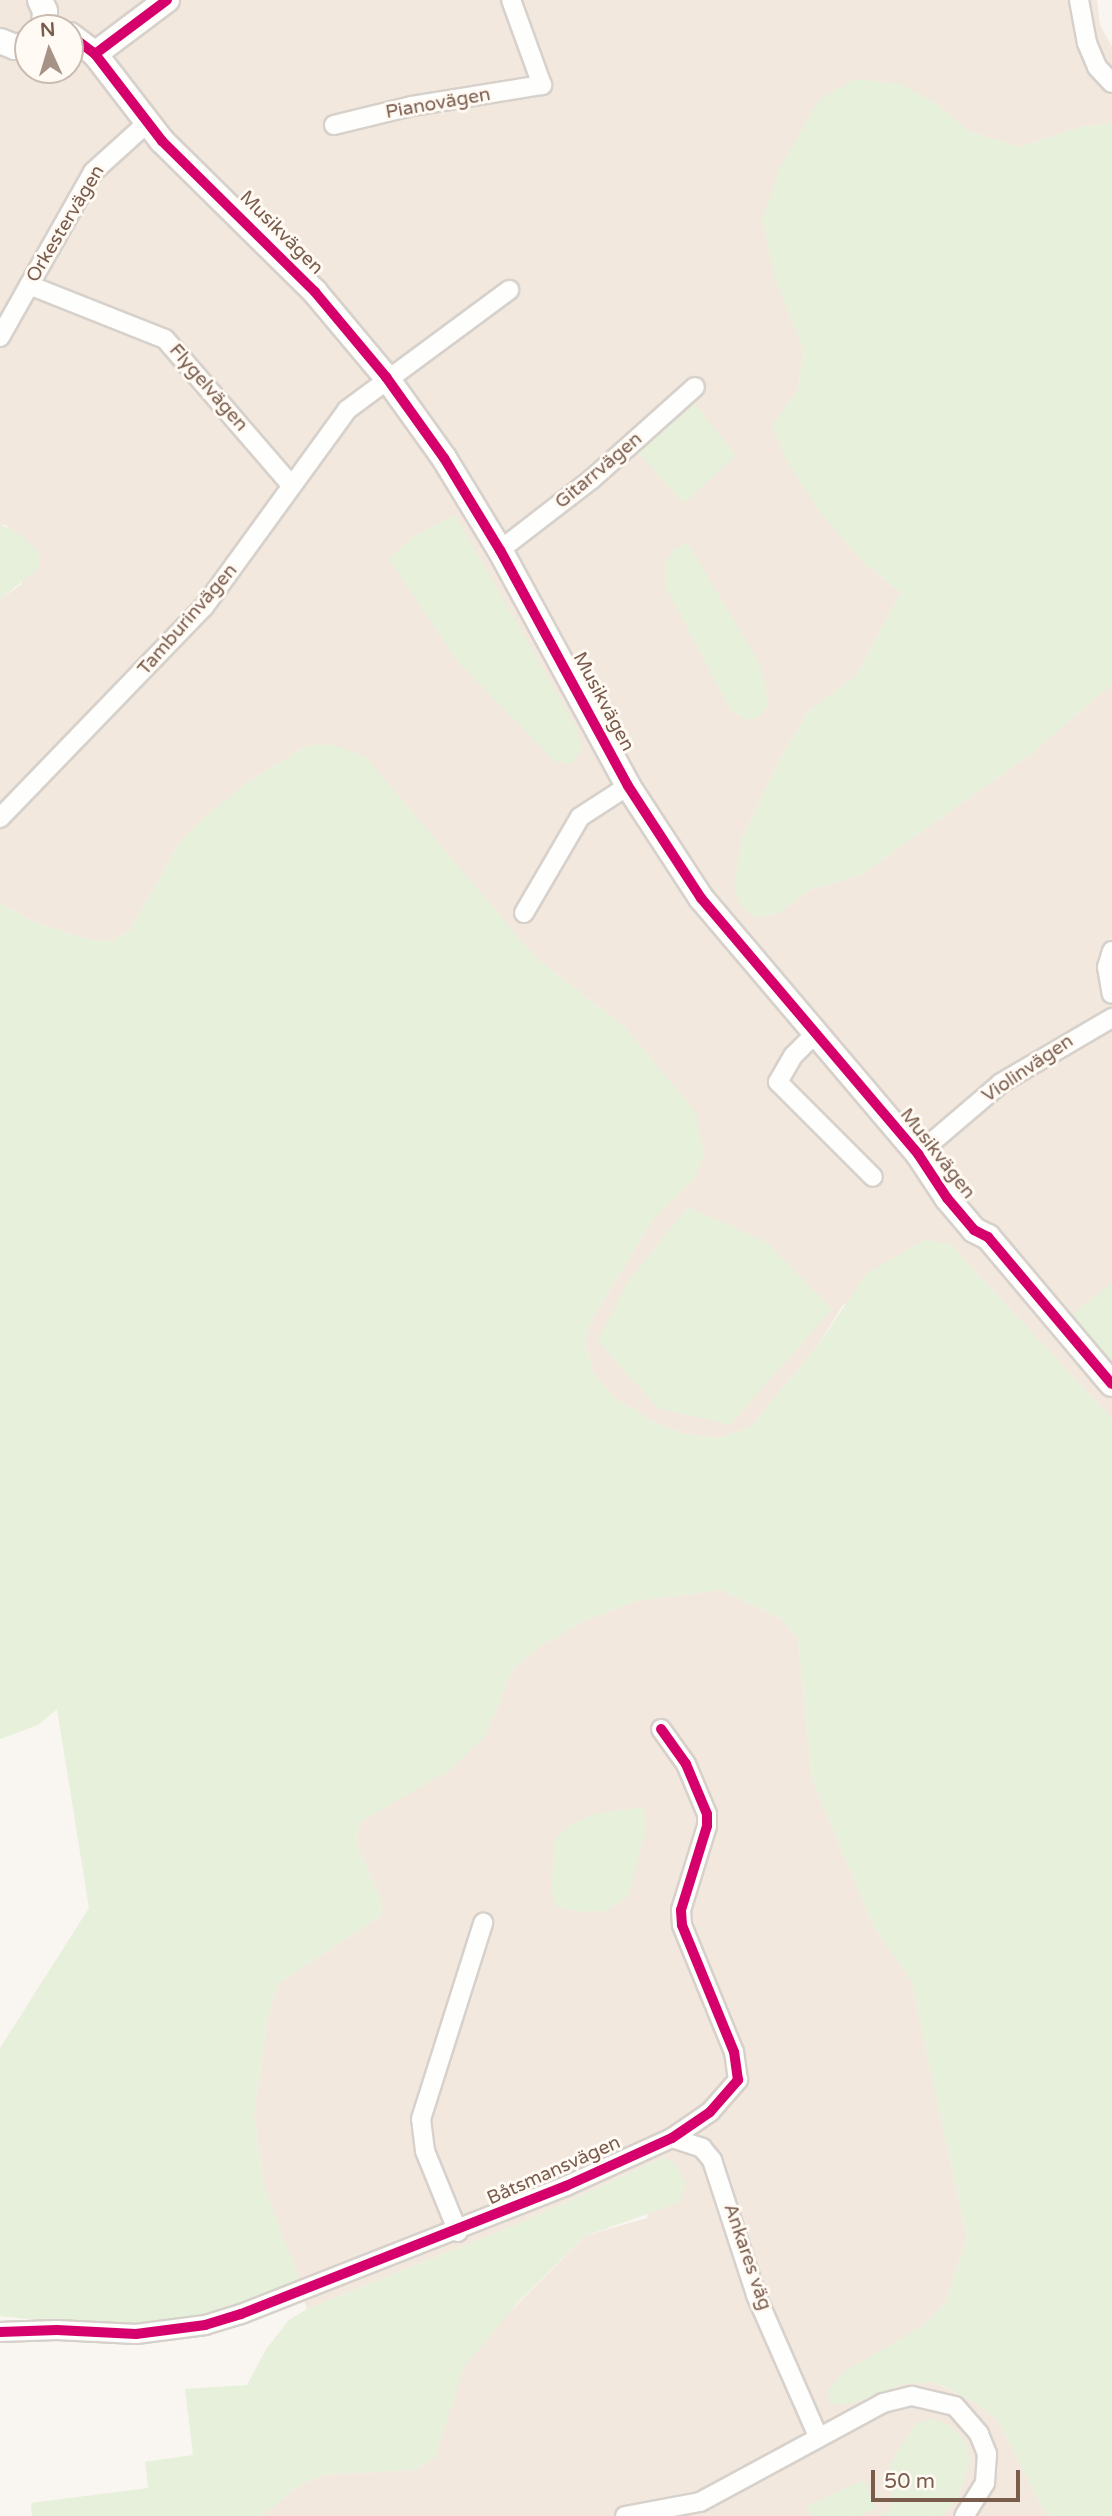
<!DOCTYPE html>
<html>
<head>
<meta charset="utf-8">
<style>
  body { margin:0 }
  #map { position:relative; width:1112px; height:2516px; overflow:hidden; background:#f9f5f0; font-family:"Varela Round",sans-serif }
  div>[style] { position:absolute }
  .residential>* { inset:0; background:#f2e8de }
  .green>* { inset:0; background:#e7f0db }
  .roads { filter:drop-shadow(2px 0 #d7d1cb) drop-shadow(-2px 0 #d7d1cb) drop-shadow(0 2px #d7d1cb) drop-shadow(0 -2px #d7d1cb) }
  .street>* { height:18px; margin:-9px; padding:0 9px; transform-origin:9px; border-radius:9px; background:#fefefd }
  .secondary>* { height:24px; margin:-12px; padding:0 12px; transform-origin:12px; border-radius:12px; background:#fefefd }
  .cycleway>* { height:10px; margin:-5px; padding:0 5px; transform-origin:5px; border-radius:5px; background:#d6006c }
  span { translate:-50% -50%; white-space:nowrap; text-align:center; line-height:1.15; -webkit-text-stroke:6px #fffaf3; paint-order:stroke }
  .street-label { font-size:19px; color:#7a5c4d }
  .north { position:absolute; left:14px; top:14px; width:70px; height:70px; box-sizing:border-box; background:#fffaf3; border:2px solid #cabbb1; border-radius:50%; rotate:356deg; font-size:19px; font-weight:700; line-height:28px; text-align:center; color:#7a5c4d }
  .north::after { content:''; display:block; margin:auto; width:24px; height:32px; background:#a69286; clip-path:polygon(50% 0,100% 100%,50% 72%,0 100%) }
  .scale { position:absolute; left:871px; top:2470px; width:149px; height:32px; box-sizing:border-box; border:4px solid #7a5c4d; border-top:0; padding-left:9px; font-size:21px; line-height:24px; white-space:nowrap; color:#7a5c4d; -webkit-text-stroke:5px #fffaf3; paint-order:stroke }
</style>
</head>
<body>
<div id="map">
  <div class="residential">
    <div style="clip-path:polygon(evenodd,0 0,1097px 0,1100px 25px,1112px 47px,1112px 123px,1081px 127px,1020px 147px,970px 132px,935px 103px,794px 321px,804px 352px,797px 391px,863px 562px,901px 593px,856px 675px,808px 712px,781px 757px,741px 841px,740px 904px,754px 917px,779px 913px,809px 890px,861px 875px,1031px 754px,1112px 684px,1112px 1419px,950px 1244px,843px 1305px,818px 1345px,751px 1427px,719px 1438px,684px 1434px,652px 1421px,612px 1396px,593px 1372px,585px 1341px,592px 1319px,654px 1218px,626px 1028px,536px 958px,306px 746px,247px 783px,208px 815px,179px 843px,131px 929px,113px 941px,89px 940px,32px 921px,0 903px,0 599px,22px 584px,7px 526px,0 524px,0 0,28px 28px,70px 28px,70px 70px,28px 70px,28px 28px)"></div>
    <div style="clip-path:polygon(721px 1590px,781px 1619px,798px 1639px,812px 1779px,874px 1927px,911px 1979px,967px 2238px,945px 2304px,920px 2328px,889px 2348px,849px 2405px,904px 2384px,933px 2382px,976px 2403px,998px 2421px,1047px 2516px,262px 2516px,300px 2485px,324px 2475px,414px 2470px,435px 2457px,463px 2367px,485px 2337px,585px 2236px,647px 2218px,664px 2157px,525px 2221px,307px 2309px,264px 2186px,254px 2114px,268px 2016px,279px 1983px,381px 1916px,382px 1902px,356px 1842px,360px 1822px,484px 1738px,513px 1669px,542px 1645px,584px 1621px,636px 1601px)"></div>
  </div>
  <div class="green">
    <div style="clip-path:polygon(854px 79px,901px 84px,935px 103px,970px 132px,1020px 147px,1081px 127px,1112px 123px,1112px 684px,1031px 754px,861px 875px,809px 890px,779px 913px,754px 917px,740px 904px,734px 888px,741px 841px,781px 757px,808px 712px,856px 675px,901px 593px,863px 562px,821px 514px,786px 460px,772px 425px,797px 391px,804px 352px,775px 279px,762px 220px,780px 168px,818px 101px)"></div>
    <div style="clip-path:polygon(695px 404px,736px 456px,684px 503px,637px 452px)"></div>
    <div style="clip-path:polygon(455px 515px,577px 728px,582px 751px,571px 764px,554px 761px,459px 663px,389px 559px,416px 535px)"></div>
    <div style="clip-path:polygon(0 524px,26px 539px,39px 553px,40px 568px,0 599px)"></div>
    <div style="clip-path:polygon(687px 542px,761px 666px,769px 704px,760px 717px,746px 720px,730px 710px,665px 585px,665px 566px,673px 550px)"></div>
    <div style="clip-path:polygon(329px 744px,365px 756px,536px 958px,626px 1028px,696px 1113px,704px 1155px,695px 1178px,654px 1218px,592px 1319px,585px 1341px,593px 1372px,612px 1396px,652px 1421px,684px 1434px,719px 1438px,751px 1427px,818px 1345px,866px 1274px,924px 1240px,950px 1244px,1112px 1419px,1112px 2516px,1047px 2516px,998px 2421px,976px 2403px,934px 2382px,904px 2384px,849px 2405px,829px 2403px,828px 2389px,845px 2371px,920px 2328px,945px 2304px,967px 2238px,911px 1980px,874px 1927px,812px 1779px,798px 1639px,781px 1619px,721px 1590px,636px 1601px,584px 1621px,542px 1645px,513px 1669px,484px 1738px,447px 1772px,360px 1822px,356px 1842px,382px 1902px,381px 1916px,279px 1983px,268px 2016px,254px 2114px,264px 2186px,301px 2283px,214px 2312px,157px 2325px,87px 2326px,0 2316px,0 2048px,89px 1908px,57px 1709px,38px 1725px,0 1739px,0 903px,32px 921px,89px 940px,113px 941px,131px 929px,179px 843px,207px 815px,247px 783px,306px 746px)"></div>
    <div style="clip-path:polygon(688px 1207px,766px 1242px,832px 1309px,730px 1425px,658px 1408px,598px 1341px,627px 1283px)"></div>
    <div style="clip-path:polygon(1112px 1283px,1112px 1363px,1067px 1318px)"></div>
    <div style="clip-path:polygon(644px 1807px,645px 1833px,629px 1895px,607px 1911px,582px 1912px,557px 1907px,551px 1890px,555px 1839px,568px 1826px,594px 1814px)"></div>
    <div style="clip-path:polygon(664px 2157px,677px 2165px,686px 2185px,679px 2203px,585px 2236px,519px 2301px,464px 2367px,435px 2457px,414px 2470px,324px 2475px,300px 2485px,262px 2516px,32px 2516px,31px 2503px,148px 2488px,145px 2462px,193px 2455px,185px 2389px,247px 2385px,266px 2349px,289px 2320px,307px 2309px,525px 2221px)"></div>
    <div style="clip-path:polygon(931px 2419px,950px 2425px,967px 2444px,970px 2460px,958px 2499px,942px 2516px,876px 2516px,892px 2509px,889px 2468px,898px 2450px,916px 2424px)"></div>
    <div style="clip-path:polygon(864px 2480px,876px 2508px,859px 2516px,811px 2516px,806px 2506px)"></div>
  </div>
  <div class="roads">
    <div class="street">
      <div style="left:1079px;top:0;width:44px;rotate:79.5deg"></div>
      <div style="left:1087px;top:43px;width:26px;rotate:67deg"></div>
      <div style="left:1097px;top:67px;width:22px;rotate:47deg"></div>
      <div style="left:334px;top:125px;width:80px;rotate:-13.7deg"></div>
      <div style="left:412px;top:106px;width:132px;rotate:-9.2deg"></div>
      <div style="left:542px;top:85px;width:90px;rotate:-110deg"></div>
      <div style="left:29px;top:285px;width:146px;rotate:21.7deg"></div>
      <div style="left:165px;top:339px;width:193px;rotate:49.2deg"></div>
      <div style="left:0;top:337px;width:189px;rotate:-60.6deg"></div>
      <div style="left:93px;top:172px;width:73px;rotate:-42.2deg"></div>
      <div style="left:500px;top:550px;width:116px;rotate:-37.7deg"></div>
      <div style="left:592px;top:479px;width:138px;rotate:-41.8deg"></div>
      <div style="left:0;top:818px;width:293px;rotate:-46deg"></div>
      <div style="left:204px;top:607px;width:243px;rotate:-54deg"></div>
      <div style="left:347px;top:410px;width:202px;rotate:-36.5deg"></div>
      <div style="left:524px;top:913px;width:111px;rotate:-59.7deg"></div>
      <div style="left:580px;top:817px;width:57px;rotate:-32.9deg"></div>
      <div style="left:1112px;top:951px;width:17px;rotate:107deg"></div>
      <div style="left:1107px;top:967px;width:27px;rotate:80deg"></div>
      <div style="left:815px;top:1034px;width:31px;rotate:135deg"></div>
      <div style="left:793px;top:1056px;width:30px;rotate:120deg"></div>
      <div style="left:778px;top:1082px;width:134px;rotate:45deg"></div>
      <div style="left:918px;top:1154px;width:109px;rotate:-40.5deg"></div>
      <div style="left:1001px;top:1083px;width:129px;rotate:-30.4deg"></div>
      <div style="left:672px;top:2138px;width:32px;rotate:18deg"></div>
      <div style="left:702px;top:2148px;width:16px;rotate:50deg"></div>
      <div style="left:712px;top:2160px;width:142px;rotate:71.9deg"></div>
      <div style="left:756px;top:2295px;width:154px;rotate:66.3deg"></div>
      <div style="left:458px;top:2232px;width:87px;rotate:-112.2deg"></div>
      <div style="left:425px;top:2151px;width:32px;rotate:-97deg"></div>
      <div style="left:421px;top:2119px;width:206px;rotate:-72.4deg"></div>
      <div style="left:0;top:2332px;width:57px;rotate:-2deg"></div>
      <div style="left:57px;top:2330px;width:79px;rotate:2.9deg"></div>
      <div style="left:136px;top:2334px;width:70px;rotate:-7.4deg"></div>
      <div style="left:205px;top:2325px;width:38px;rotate:-17deg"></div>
      <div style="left:241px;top:2314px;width:349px;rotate:-21.5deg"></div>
      <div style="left:566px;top:2186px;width:116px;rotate:-24.4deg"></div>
      <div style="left:672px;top:2138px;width:46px;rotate:-34.4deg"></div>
      <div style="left:710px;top:2112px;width:43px;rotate:-48.8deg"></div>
      <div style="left:738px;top:2080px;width:28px;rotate:-98deg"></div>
      <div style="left:734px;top:2052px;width:137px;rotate:-112.3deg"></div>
      <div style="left:682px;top:1925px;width:15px;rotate:-94deg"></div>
      <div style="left:681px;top:1910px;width:88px;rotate:-72.8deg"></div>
      <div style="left:707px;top:1826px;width:12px;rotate:-90deg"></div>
      <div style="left:707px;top:1814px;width:54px;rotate:-112.8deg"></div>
      <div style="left:686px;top:1764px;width:43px;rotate:-125.5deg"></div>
      <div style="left:625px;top:2516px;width:76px;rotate:-10.6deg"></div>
      <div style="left:700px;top:2502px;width:208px;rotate:-28.4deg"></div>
      <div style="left:883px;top:2403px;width:30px;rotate:-14deg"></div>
      <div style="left:912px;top:2396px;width:44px;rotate:13.1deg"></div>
      <div style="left:955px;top:2406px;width:37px;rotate:49deg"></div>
      <div style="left:979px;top:2434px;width:22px;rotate:68deg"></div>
      <div style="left:987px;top:2454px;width:29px;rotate:94deg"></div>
      <div style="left:985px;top:2483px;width:39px;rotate:122deg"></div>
    </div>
    <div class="secondary">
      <div style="left:40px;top:0;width:12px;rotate:66deg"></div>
      <div style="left:45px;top:11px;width:17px;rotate:93deg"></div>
      <div style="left:70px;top:35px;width:31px;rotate:37deg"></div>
      <div style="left:95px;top:54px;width:110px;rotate:52.4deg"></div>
      <div style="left:162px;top:141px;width:215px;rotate:44.6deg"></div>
      <div style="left:315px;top:292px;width:111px;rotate:50.1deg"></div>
      <div style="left:386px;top:377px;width:100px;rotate:54.4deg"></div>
      <div style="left:444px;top:458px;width:108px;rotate:58.7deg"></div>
      <div style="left:500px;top:550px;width:268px;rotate:61.5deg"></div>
      <div style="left:628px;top:786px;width:134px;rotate:56.9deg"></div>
      <div style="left:701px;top:898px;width:336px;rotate:49.7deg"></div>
      <div style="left:918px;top:1154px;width:53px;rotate:56.6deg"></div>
      <div style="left:947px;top:1198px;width:42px;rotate:49.8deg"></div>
      <div style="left:974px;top:1230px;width:16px;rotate:27deg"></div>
      <div style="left:988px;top:1237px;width:192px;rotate:49.9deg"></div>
      <div style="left:0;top:41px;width:16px;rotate:22deg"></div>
      <div style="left:15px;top:47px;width:13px;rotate:-13deg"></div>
      <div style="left:95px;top:54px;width:90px;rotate:-36.9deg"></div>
    </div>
  </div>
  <div class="cycleway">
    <div style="left:70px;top:35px;width:31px;rotate:37deg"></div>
    <div style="left:95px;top:54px;width:110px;rotate:52.4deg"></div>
    <div style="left:162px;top:141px;width:215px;rotate:44.6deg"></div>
    <div style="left:315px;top:292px;width:111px;rotate:50.1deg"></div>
    <div style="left:386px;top:377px;width:100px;rotate:54.4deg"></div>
    <div style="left:444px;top:458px;width:108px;rotate:58.7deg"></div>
    <div style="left:500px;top:550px;width:268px;rotate:61.5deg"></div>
    <div style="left:628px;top:786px;width:134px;rotate:56.9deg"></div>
    <div style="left:701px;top:898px;width:336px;rotate:49.7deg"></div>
    <div style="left:918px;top:1154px;width:53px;rotate:56.6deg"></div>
    <div style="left:947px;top:1198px;width:42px;rotate:49.8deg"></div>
    <div style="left:974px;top:1230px;width:16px;rotate:27deg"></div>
    <div style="left:988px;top:1237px;width:192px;rotate:49.9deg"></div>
    <div style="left:95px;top:54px;width:90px;rotate:-36.9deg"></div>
    <div style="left:0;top:2332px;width:57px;rotate:-2deg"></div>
    <div style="left:57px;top:2330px;width:79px;rotate:2.9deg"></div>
    <div style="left:136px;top:2334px;width:70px;rotate:-7.4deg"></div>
    <div style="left:205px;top:2325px;width:38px;rotate:-17deg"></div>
    <div style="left:241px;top:2314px;width:349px;rotate:-21.5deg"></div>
    <div style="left:566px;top:2186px;width:116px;rotate:-24.4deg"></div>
    <div style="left:672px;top:2138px;width:46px;rotate:-34.4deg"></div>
    <div style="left:710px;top:2112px;width:43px;rotate:-48.8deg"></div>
    <div style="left:738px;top:2080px;width:28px;rotate:-98deg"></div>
    <div style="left:734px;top:2052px;width:137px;rotate:-112.3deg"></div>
    <div style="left:682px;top:1925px;width:15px;rotate:-94deg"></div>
    <div style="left:681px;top:1910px;width:88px;rotate:-72.8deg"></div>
    <div style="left:707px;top:1826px;width:12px;rotate:-90deg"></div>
    <div style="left:707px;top:1814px;width:54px;rotate:-112.8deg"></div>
    <div style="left:686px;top:1764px;width:43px;rotate:-125.5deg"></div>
  </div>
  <div class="street-label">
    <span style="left:438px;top:104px;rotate:-10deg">Pianovägen</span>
    <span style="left:66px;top:224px;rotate:-59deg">Orkestervägen</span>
    <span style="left:281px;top:233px;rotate:45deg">Musikvägen</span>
    <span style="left:208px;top:388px;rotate:49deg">Flygelvägen</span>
    <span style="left:599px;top:471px;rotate:-40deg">Gitarrvägen</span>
    <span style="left:188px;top:620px;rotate:-49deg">Tamburinvägen</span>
    <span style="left:603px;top:702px;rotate:62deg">Musikvägen</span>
    <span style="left:1028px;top:1069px;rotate:-34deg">Violinvägen</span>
    <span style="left:937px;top:1154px;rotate:52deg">Musikvägen</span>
    <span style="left:554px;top:2171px;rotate:-24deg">Båtsmansvägen</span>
    <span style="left:747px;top:2257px;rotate:71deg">Ankares väg</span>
  </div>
  <div class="north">N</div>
  <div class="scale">50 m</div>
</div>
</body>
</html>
